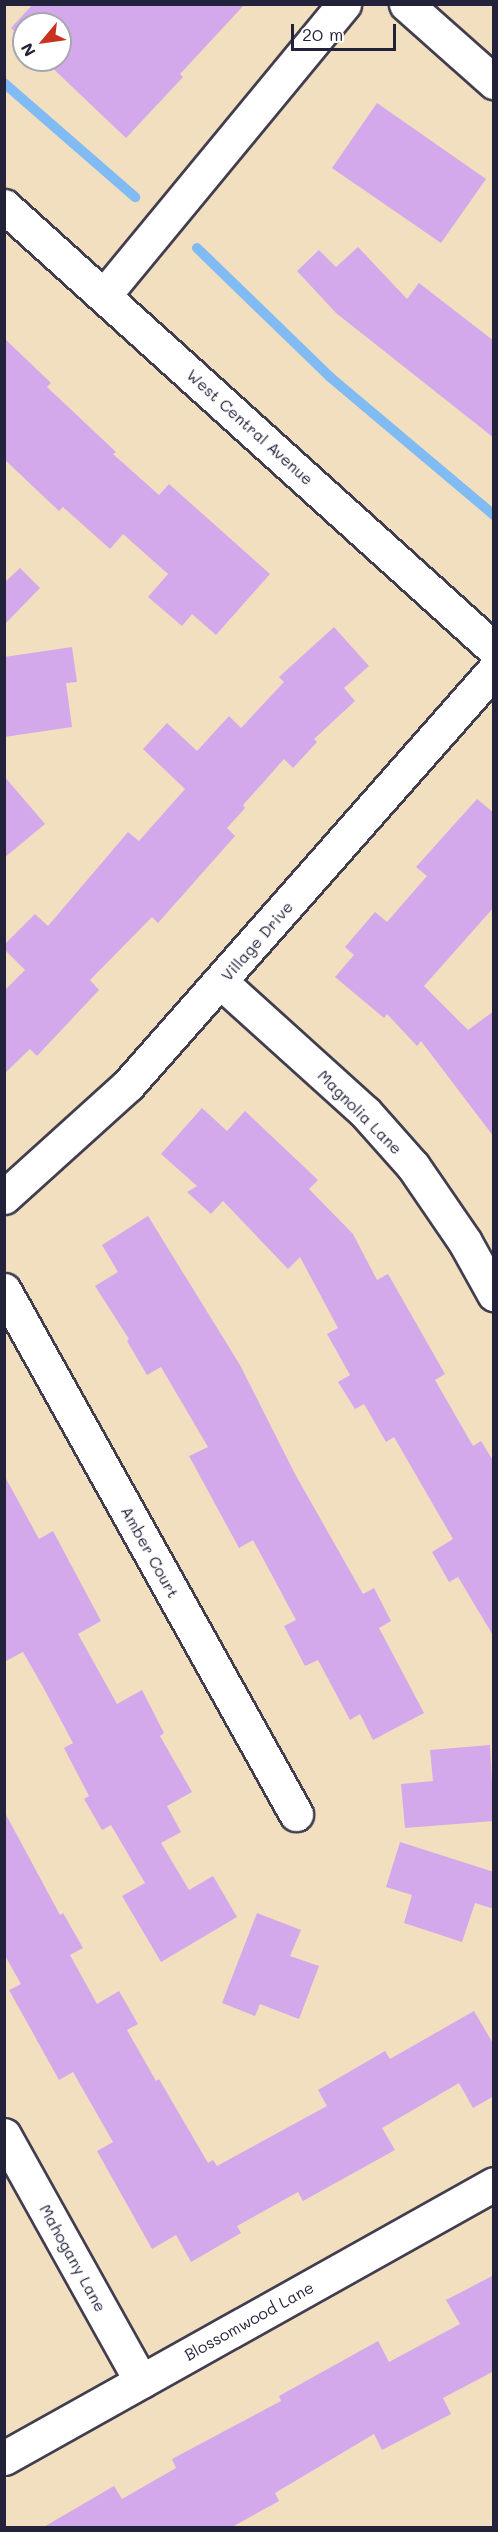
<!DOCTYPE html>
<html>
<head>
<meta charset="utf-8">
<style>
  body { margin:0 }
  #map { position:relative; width:498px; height:2532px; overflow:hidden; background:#f2dfc0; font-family:Mali,sans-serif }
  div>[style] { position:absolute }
  .stream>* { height:10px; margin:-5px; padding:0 5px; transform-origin:5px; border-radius:5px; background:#81bbf3 }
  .building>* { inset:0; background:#d3a9eb }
  .roads { filter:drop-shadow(2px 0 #413e4f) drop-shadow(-2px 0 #413e4f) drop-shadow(0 2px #413e4f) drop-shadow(0 -2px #413e4f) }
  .street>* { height:33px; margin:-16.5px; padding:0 16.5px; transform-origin:16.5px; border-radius:16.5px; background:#fff }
  .secondary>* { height:33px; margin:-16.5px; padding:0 16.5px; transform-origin:16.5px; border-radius:16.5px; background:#fff }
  span { translate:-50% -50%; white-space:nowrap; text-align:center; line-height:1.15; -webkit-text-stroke:4.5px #fff; paint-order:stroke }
  .street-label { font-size:16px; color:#22223b }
  .frame { position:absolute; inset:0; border:6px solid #22223b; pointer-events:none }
  .north { position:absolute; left:12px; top:12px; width:60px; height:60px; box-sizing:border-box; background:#fff; border:2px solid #a7a7b1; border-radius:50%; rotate:241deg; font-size:16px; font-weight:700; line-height:24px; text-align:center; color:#22223b }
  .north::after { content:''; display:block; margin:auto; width:21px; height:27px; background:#c8321e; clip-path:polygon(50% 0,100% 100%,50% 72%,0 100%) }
  .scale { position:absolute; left:291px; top:24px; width:105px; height:27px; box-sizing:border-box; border:3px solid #22223b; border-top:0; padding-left:8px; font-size:18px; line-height:21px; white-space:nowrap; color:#22223b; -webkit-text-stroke:4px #fff; paint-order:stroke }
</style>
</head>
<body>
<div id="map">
  <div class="stream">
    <div style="left:4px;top:83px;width:174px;rotate:41deg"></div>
    <div style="left:197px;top:248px;width:185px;rotate:44.1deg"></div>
    <div style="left:330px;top:377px;width:214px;rotate:40.1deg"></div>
  </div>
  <div class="building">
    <div style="clip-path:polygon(33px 4px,245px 4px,180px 74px,183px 77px,126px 138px,44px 60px,60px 60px,60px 24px,24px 24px,24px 41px,11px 28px)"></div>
    <div style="clip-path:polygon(377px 103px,486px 179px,441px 243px,332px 168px)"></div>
    <div style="clip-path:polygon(358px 247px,407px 299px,419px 283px,494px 341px,494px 438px,336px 313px,297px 271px,319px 250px,336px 267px)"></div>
    <div style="clip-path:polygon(4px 338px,51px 383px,47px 387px,116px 452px,113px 454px,159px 495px,169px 484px,270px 574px,216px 635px,192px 614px,182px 626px,148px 597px,168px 574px,123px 534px,110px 549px,63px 507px,59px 511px,4px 459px)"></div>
    <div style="clip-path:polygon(20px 568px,40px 588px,4px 625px,4px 583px)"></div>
    <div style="clip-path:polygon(334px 627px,369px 666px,344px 688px,355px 701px,314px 739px,317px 742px,293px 768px,284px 759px,243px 805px,245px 808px,227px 828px,235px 836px,158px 923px,152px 917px,90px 980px,99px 990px,37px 1056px,30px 1049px,4px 1074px,4px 991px,25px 970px,4px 949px,4px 945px,35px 914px,48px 926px,128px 832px,139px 841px,185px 789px,143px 749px,167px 723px,197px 751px,229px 716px,241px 728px,284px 682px,279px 677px)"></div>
    <div style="clip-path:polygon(72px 647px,77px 682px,66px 683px,72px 727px,4px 737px,4px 657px)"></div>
    <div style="clip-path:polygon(4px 776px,45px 824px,4px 858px)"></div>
    <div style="clip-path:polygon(477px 799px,494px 813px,494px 907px,424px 986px,468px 1030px,494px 1011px,494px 1137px,421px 1041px,417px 1046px,387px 1014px,384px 1018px,335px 977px,354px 955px,345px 947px,375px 912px,387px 922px,427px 876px,416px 867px)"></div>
    <div style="clip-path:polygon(202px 1108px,227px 1131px,245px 1111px,318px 1180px,309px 1189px,353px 1234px,377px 1280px,388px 1274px,445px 1374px,435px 1380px,473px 1446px,481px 1441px,494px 1462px,494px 1637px,458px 1577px,449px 1582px,432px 1552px,453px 1539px,394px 1437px,386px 1442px,364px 1404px,355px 1409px,338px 1382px,350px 1375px,327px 1334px,338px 1328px,300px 1257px,288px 1269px,223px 1201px,211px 1214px,187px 1192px,197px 1186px,161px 1154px)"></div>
    <div style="clip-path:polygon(148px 1216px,240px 1365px,295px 1474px,363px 1594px,374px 1588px,391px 1621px,379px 1628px,424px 1713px,373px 1740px,360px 1714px,350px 1720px,318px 1660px,305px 1666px,284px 1626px,296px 1620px,253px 1540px,239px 1548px,189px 1456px,208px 1447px,161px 1367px,147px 1375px,127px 1341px,129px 1339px,95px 1286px,118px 1272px,102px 1245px)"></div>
    <div style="clip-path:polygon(4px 1475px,39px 1539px,53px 1531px,101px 1621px,78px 1634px,117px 1704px,142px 1690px,164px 1733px,160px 1736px,192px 1792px,167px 1806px,181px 1832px,161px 1843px,189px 1890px,213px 1876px,237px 1917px,161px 1962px,122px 1896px,145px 1883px,111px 1825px,102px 1830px,84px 1799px,89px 1796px,64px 1748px,73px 1743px,43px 1687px,23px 1652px,4px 1662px)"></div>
    <div style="clip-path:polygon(490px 1745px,494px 1821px,405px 1828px,401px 1784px,433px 1781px,430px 1750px)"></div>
    <div style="clip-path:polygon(4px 1811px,60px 1915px,63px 1913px,83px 1948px,70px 1955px,97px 2004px,119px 1991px,138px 2024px,127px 2030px,156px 2081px,159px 2079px,208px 2163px,213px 2160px,217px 2166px,327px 2106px,318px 2090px,385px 2051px,390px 2059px,474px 2011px,494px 2045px,494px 2096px,473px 2108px,459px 2083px,382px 2128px,395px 2150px,303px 2201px,298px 2192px,237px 2226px,241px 2233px,191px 2262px,176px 2235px,152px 2249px,97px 2151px,113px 2142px,73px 2072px,59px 2080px,9px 1990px,21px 1984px,4px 1954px)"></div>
    <div style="clip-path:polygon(400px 1842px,494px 1872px,494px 1909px,475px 1903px,462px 1942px,404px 1923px,412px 1895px,386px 1887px)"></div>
    <div style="clip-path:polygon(257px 1913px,301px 1930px,290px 1956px,319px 1966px,299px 2019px,260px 2004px,255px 2016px,222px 2003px)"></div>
    <div style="clip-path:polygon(494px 2275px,494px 2371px,443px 2398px,451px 2414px,382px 2450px,374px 2434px,275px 2493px,279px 2501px,230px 2528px,42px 2528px,114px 2486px,122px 2499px,176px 2468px,172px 2459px,281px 2401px,279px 2396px,378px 2341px,389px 2362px,460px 2324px,446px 2300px)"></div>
  </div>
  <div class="roads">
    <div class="street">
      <div style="left:406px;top:4px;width:118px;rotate:41.6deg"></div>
      <div style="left:105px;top:294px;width:376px;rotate:-50.5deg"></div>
      <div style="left:221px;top:982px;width:194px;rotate:42.1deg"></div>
      <div style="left:365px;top:1112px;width:72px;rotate:48.4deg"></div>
      <div style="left:413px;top:1166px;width:92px;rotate:55.6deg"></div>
      <div style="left:465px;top:1242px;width:60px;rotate:60.9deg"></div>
      <div style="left:4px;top:1197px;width:167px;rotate:-42.1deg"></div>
      <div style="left:128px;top:1085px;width:553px;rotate:-48.59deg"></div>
      <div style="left:4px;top:1290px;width:600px;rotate:60.87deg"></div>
      <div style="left:4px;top:2135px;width:282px;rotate:60.9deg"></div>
      <div style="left:4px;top:2458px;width:561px;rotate:-29.21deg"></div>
    </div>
    <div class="secondary">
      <div style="left:4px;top:206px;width:661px;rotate:42.12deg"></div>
    </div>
  </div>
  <div class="street-label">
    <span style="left:250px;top:427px;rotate:42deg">West Central Avenue</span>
    <span style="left:257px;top:941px;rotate:-49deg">Village Drive</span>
    <span style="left:360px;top:1112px;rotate:45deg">Magnolia Lane</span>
    <span style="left:150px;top:1552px;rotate:61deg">Amber Court</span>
    <span style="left:73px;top:2258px;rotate:61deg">Mahogany Lane</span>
    <span style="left:249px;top:2321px;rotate:-29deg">Blossomwood Lane</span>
  </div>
  <div class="frame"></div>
  <div class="north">N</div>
  <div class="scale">20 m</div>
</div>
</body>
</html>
